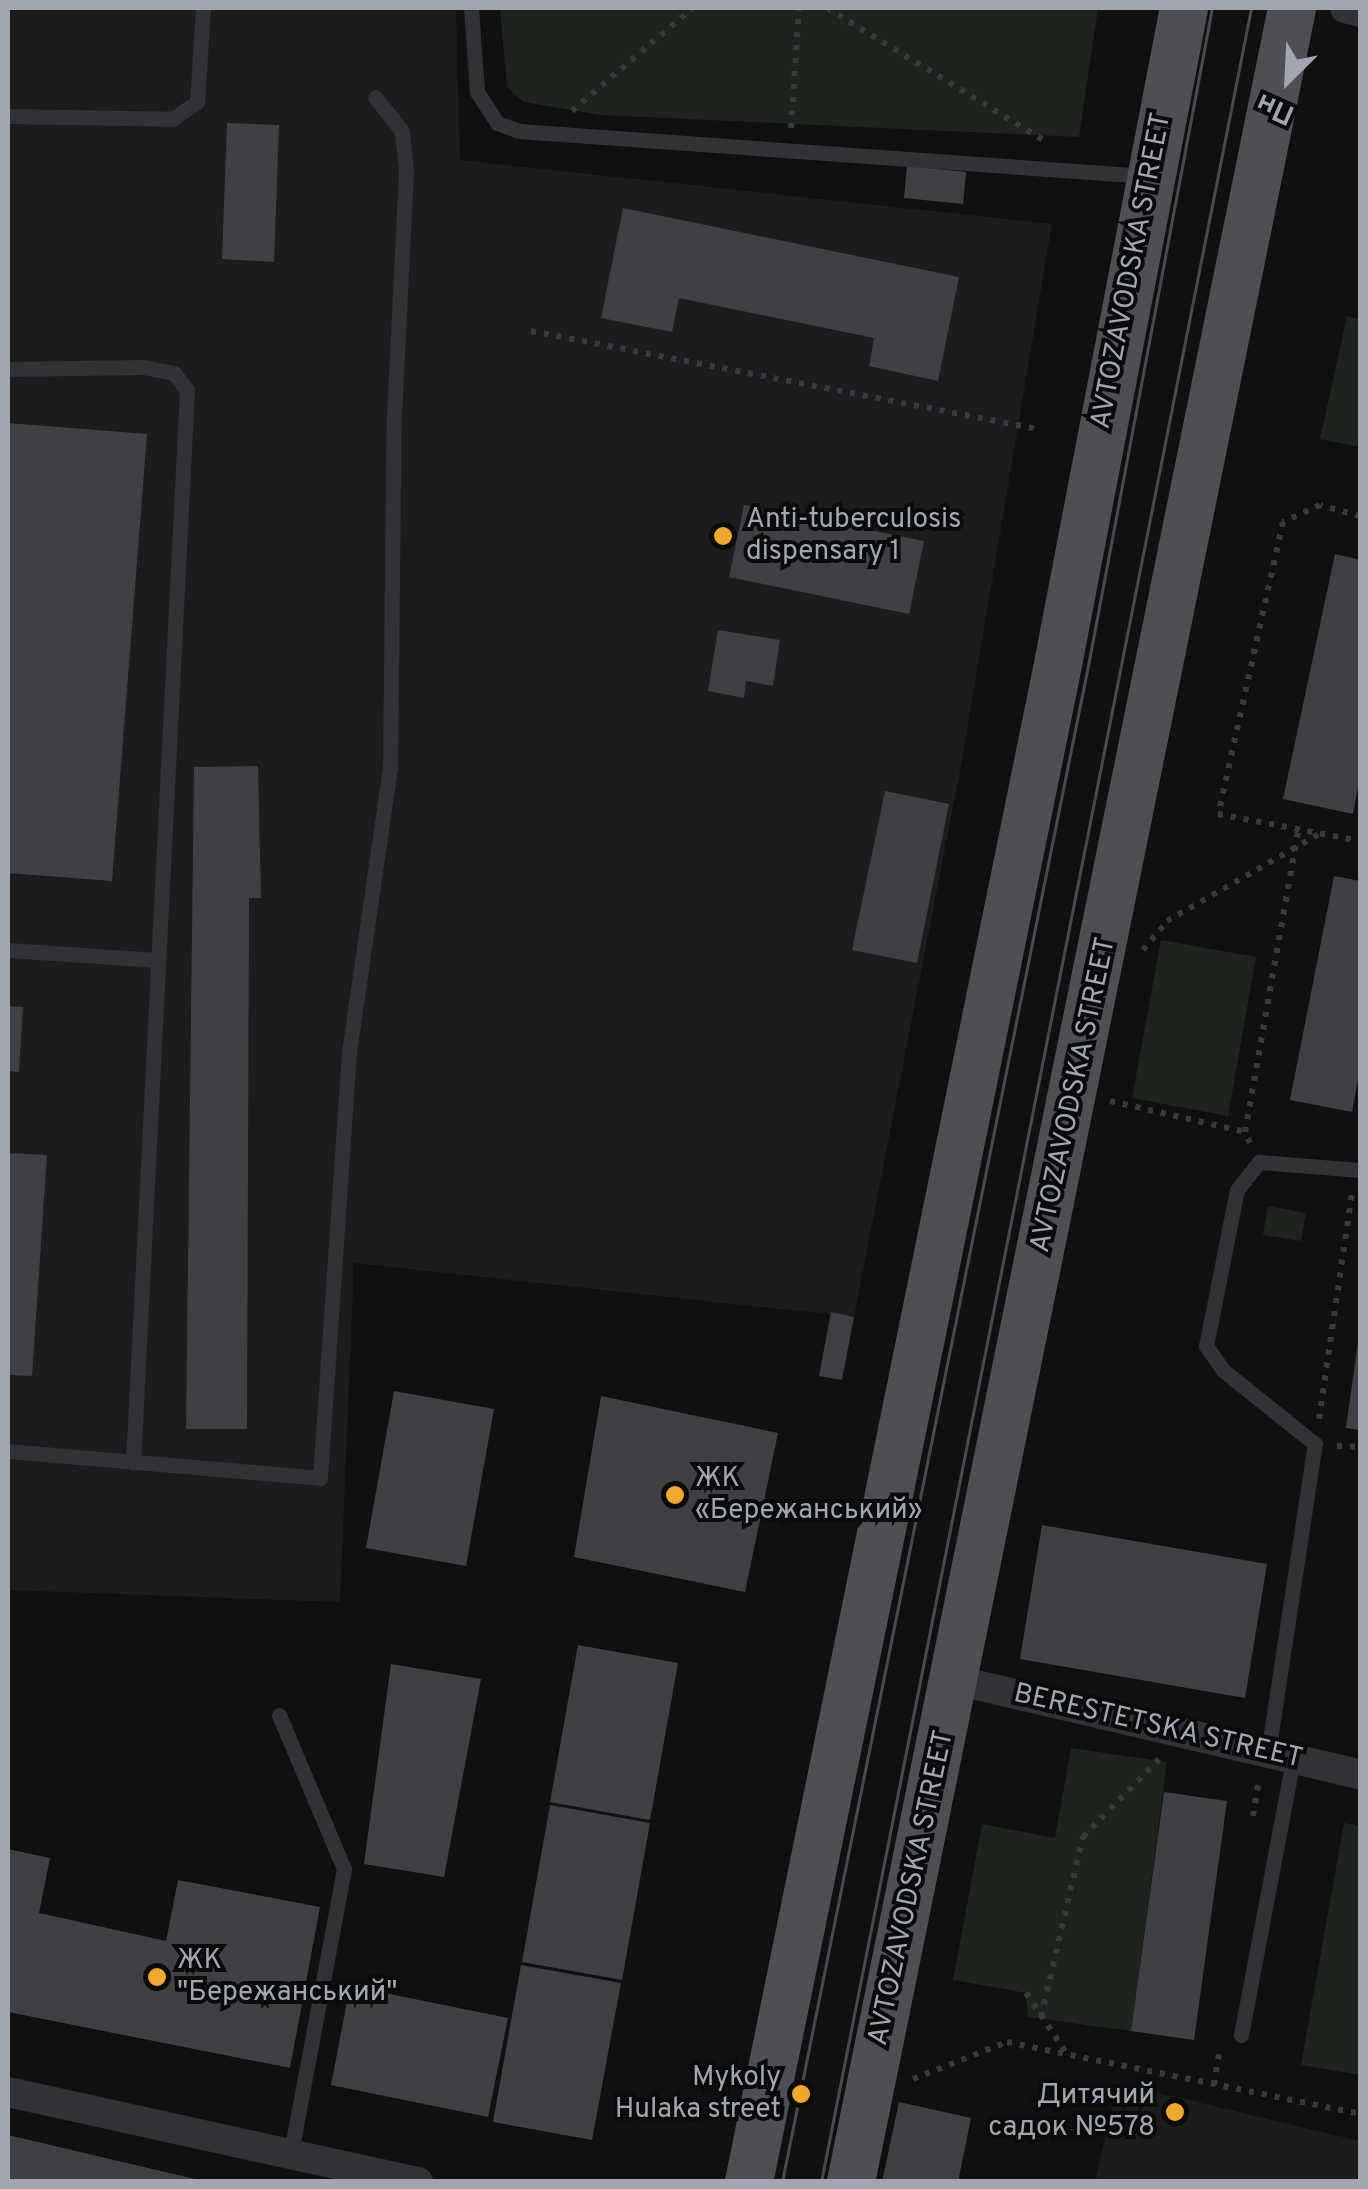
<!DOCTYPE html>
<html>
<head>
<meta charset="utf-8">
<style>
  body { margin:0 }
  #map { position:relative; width:1368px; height:2189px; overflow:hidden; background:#101011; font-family:Overpass,sans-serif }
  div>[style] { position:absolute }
  .built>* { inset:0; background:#1c1c1e }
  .green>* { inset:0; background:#1c241d }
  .building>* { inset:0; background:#3f4044 }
  .path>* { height:6px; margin-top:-3px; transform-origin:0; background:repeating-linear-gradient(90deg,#37393d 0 5px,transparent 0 13px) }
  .service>* { height:15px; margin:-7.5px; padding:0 7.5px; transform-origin:7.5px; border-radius:7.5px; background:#313236 }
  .minor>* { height:30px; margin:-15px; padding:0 15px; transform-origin:15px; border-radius:15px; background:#313236 }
  .primary>* { height:48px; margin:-24px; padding:0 24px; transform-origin:24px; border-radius:24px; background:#4d4f55 }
  .tram>* { height:2.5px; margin:-1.25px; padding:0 1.25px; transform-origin:1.25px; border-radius:1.25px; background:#484a4f }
  .dots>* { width:28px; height:28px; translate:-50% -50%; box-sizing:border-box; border:5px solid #0b0b0c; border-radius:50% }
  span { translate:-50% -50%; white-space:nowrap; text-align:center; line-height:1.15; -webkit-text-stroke:8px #0b0b0c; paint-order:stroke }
  .street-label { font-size:28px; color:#a1a7b2 }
  .poi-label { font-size:28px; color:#a1a7b2 }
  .left { translate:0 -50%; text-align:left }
  .right { translate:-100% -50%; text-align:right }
  .frame { position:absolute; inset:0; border:10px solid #a1a7b2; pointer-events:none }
  .north { position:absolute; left:1238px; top:30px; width:100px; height:100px; -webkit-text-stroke:8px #0b0b0c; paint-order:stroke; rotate:204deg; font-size:28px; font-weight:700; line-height:40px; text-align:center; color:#a1a7b2 }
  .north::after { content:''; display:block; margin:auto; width:35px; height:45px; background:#a1a7b2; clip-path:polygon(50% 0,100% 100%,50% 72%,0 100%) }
</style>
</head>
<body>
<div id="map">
  <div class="built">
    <div style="clip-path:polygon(8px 8px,456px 8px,460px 160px,1052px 224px,962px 761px,854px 1317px,354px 1263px,340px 1602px,8px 1590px)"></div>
    <div style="clip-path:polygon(1118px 2083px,1360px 2141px,1360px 2181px,1095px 2181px)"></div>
  </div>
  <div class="green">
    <div style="clip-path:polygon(500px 8px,1098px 8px,1079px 137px,600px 115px,524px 102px,507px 87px)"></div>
    <div style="clip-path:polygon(1347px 316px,1360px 319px,1360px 447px,1320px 439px)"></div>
    <div style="clip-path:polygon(1161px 940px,1256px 957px,1228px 1116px,1132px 1098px)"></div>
    <div style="clip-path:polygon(1268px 1206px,1306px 1213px,1301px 1241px,1263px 1235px)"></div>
    <div style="clip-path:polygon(1071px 1748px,1167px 1762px,1131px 2031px,1028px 2017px,1026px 1993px,953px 1980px,982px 1824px,1055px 1838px)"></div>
    <div style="clip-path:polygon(1344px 1823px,1360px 1826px,1360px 2075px,1301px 2065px)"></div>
  </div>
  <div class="building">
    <div style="clip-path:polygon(227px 123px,279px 125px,274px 262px,222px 259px)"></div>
    <div style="clip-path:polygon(907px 166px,966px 172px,963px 204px,904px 198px)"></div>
    <div style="clip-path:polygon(623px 208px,959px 277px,938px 381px,869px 366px,874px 338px,679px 298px,672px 332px,601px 318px)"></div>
    <div style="clip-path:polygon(8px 423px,147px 434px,112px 881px,8px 873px)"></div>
    <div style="clip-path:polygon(744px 505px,924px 541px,909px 614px,729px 577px)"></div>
    <div style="clip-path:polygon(1335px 554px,1360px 560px,1360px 777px,1353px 814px,1283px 799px)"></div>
    <div style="clip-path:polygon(718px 630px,780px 640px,773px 686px,746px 681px,744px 698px,708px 691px)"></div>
    <div style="clip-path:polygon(258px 766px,261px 898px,249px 898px,247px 1429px,186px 1429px,194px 767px)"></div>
    <div style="clip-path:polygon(885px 791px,949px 804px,917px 963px,852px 950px)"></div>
    <div style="clip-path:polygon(1334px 876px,1360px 881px,1360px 1068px,1352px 1112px,1290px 1100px)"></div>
    <div style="clip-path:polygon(8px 1006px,23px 1007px,19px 1072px,8px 1071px)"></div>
    <div style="clip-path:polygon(8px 1153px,47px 1155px,32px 1376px,8px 1375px)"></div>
    <div style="clip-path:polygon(831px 1312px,854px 1317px,842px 1380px,819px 1376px)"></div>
    <div style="clip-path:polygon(1358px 1342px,1360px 1342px,1360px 1430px,1346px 1428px)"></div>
    <div style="clip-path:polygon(394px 1391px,494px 1409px,466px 1566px,366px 1548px)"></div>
    <div style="clip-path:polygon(601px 1396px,778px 1433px,745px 1592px,574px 1557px)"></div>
    <div style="clip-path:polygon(1042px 1525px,1267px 1564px,1245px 1698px,1020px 1659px)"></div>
    <div style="clip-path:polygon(578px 1645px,678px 1663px,650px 1820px,550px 1802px)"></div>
    <div style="clip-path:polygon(391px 1664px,481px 1679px,444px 1877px,364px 1864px)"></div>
    <div style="clip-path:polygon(1164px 1792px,1227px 1801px,1194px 2040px,1131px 2031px)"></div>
    <div style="clip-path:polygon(550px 1805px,650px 1823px,622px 1980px,522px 1962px)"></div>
    <div style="clip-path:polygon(8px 1849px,50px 1858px,39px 1913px,166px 1941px,178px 1880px,320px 1907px,290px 2068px,8px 2012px)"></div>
    <div style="clip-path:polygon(521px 1965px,621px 1983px,592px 2140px,493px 2122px)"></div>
    <div style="clip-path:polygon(350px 1986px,508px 2018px,488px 2117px,331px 2085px)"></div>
    <div style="clip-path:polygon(899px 2102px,971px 2118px,958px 2182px,882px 2182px)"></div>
    <div style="clip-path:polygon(8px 2135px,199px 2180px,198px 2182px,8px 2182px)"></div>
  </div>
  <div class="path">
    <div style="left:827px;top:8px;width:259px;rotate:31.4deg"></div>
    <div style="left:572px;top:111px;width:158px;rotate:-40.6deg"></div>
    <div style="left:791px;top:128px;width:120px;rotate:-86.2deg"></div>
    <div style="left:531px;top:331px;width:515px;rotate:10.96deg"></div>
    <div style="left:1360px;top:516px;width:41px;rotate:-164.6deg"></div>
    <div style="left:1320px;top:505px;width:41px;rotate:155.3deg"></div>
    <div style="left:1283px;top:522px;width:299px;rotate:102.5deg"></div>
    <div style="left:1218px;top:814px;width:145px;rotate:10.8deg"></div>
    <div style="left:1143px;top:950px;width:38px;rotate:-50deg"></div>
    <div style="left:1167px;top:921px;width:175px;rotate:-29.8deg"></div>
    <div style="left:1110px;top:1101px;width:139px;rotate:12.9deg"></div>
    <div style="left:1250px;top:1143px;width:12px;rotate:-114deg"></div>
    <div style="left:1245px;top:1132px;width:307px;rotate:-80deg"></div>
    <div style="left:1319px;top:1419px;width:227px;rotate:-81.7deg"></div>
    <div style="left:1337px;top:1446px;width:23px;rotate:2deg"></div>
    <div style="left:1253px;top:1816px;width:37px;rotate:-81deg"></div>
    <div style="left:1026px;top:1993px;width:73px;rotate:56.1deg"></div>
    <div style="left:1041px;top:2017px;width:185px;rotate:-76.9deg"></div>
    <div style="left:1083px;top:1837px;width:109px;rotate:-45.7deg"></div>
    <div style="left:913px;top:2079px;width:101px;rotate:-21.5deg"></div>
    <div style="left:1007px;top:2042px;width:360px;rotate:11.5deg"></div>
    <div style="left:1214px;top:2085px;width:38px;rotate:-81deg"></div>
  </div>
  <div class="service">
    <div style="left:471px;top:8px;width:84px;rotate:85.9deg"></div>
    <div style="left:477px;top:92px;width:37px;rotate:57deg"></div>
    <div style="left:497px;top:123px;width:23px;rotate:20deg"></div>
    <div style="left:519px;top:131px;width:629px;rotate:4.11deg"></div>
    <div style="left:8px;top:116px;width:164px;rotate:1deg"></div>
    <div style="left:172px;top:119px;width:30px;rotate:-34deg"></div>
    <div style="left:197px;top:102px;width:94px;rotate:-86.3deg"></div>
    <div style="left:8px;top:369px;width:135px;rotate:-0.8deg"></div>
    <div style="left:143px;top:367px;width:32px;rotate:11deg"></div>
    <div style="left:174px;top:373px;width:21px;rotate:53deg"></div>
    <div style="left:187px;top:390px;width:1074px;rotate:92.88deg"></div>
    <div style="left:8px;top:950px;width:150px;rotate:3.8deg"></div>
    <div style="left:8px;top:1451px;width:313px;rotate:4.9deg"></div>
    <div style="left:320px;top:1478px;width:427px;rotate:-86.1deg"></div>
    <div style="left:349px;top:1052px;width:286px;rotate:-81.8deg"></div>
    <div style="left:390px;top:769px;width:353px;rotate:-89.4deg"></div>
    <div style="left:394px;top:416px;width:246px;rotate:-87.2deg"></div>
    <div style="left:406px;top:170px;width:39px;rotate:-96deg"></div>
    <div style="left:402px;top:131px;width:43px;rotate:-128.5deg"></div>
    <div style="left:279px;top:1715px;width:167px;rotate:67.1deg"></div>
    <div style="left:344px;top:1869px;width:293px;rotate:100.6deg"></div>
    <div style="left:1268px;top:1753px;width:313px;rotate:-81.4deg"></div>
    <div style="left:1315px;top:1444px;width:118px;rotate:-141.2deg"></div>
    <div style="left:1223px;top:1370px;width:29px;rotate:-125deg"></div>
    <div style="left:1206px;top:1346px;width:159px;rotate:-78.8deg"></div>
    <div style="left:1237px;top:1190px;width:36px;rotate:-52deg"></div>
    <div style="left:1259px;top:1162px;width:101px;rotate:4.5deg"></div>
    <div style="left:1241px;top:2035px;width:281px;rotate:-79.3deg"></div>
  </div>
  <div class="minor">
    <div style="left:1345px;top:8px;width:16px;rotate:15deg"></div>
    <div style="left:955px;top:1680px;width:416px;rotate:13.1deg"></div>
    <div style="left:8px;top:2092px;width:420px;rotate:12.4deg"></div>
  </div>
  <div class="primary">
    <div style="left:749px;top:2182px;width:1554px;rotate:-78.49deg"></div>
    <div style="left:1059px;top:659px;width:663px;rotate:-79.13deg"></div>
    <div style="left:851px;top:2182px;width:2218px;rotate:-78.53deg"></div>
  </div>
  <div class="tram">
    <div style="left:782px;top:2182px;width:1547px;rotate:-78.59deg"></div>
    <div style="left:1088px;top:666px;width:670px;rotate:-79.33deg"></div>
    <div style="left:821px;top:2182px;width:2216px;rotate:-78.81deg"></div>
  </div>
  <div class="dots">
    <div style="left:723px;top:536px;background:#eea82b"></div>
    <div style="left:675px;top:1495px;background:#eea82b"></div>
    <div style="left:157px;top:1977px;background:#eea82b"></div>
    <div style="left:801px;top:2094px;background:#eea82b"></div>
    <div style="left:1175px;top:2112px;background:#eea82b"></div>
  </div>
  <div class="street-label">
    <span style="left:1132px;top:271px;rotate:-79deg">AVTOZAVODSKA STREET</span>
    <span style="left:1074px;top:1095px;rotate:-78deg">AVTOZAVODSKA STREET</span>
    <span style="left:1158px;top:1727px;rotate:13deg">BERESTETSKA STREET</span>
    <span style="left:912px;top:1888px;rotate:-78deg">AVTOZAVODSKA STREET</span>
  </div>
  <div class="poi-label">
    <span class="left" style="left:746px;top:536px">Anti-tuberculosis<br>dispensary 1</span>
    <span class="left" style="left:695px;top:1495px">ЖК<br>«Бережанський»</span>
    <span class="left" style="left:177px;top:1977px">ЖК<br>"Бережанський"</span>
    <span class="right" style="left:781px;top:2094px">Mykoly<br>Hulaka street</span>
    <span class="right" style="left:1155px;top:2112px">Дитячий<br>садок №578</span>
  </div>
  <div class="frame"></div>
  <div class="north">Пн</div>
</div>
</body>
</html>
